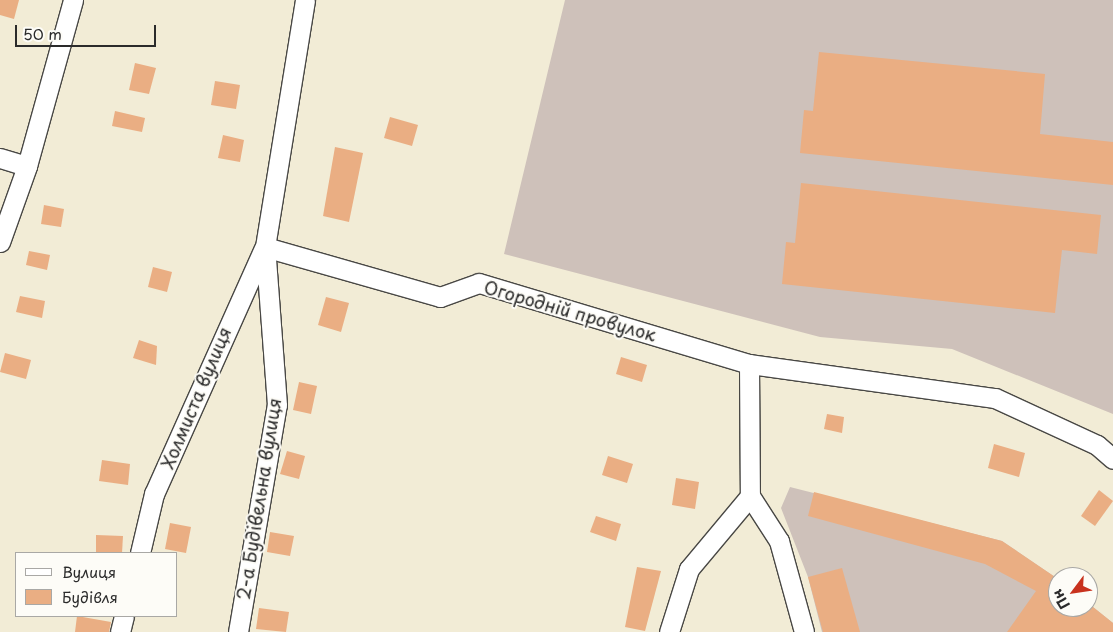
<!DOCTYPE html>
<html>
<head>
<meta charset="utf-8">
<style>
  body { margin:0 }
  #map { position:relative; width:1113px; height:632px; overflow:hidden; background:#f2ecd6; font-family:"Playpen Sans",sans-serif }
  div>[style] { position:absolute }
  .industrial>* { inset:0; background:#cec1ba }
  .building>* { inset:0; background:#eaae83 }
  .roads { filter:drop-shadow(1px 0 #494845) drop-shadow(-1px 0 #494845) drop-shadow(0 1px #494845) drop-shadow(0 -1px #494845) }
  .minor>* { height:19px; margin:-9.5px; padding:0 9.5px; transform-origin:9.5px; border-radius:9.5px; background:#fff }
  span { translate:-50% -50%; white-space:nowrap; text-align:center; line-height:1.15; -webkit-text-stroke:4px #fdfcf7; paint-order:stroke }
  .street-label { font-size:18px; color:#2b2b2b }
  .legend { position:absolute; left:15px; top:552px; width:162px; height:65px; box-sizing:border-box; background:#fdfcf7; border:1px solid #a9a8a5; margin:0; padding:6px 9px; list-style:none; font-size:15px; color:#2b2b2b }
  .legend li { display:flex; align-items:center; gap:10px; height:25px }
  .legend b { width:25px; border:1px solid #a9a8a5 }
  .north { position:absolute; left:1048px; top:567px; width:50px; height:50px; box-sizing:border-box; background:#fdfcf7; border:1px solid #a9a8a5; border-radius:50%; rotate:239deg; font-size:14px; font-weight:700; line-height:20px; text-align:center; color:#2b2b2b }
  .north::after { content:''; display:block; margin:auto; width:18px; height:22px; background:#c8321e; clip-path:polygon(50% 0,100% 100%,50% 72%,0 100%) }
  .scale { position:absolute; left:15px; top:25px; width:141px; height:22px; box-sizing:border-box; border:2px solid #2b2b2b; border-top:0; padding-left:6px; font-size:15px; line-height:18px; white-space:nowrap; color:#2b2b2b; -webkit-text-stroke:4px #fdfcf7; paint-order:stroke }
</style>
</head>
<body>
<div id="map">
  <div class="industrial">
    <div style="clip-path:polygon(565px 0,1113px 0,1113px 414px,952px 349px,820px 337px,504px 254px)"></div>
    <div style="clip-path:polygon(790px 487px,1002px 541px,1058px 579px,1058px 607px,1088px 607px,1088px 603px,1113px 623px,1113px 632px,822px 632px,808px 577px,781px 508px)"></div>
  </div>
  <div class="building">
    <div style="clip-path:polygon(0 0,19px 0,14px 19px,0 15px)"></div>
    <div style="clip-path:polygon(819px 52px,1045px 74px,1040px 134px,1113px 142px,1113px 185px,800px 153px,804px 110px,813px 111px)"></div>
    <div style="clip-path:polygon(135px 63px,156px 68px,149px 94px,129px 90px)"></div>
    <div style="clip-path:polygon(215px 81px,240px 85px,236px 109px,211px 105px)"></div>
    <div style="clip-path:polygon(115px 111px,145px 118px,142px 132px,112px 126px)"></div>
    <div style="clip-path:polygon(390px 117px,418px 125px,412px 146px,384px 138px)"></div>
    <div style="clip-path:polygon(223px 135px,244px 140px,240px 162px,218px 158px)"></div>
    <div style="clip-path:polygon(335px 147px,363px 153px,349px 222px,323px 216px)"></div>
    <div style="clip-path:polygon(801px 183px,1101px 215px,1097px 254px,1062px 250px,1055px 313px,782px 284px,786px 242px,795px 243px)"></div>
    <div style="clip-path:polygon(44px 205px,64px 209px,61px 227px,41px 224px)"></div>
    <div style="clip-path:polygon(29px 251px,50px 255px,47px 270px,26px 265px)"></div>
    <div style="clip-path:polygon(153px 267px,172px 272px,167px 292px,148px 287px)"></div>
    <div style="clip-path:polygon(20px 296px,45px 301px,42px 318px,16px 312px)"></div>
    <div style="clip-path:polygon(326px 297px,349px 303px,341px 332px,318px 325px)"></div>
    <div style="clip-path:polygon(139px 340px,157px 346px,156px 365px,133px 358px)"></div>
    <div style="clip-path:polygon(5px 353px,31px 360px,26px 379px,0 372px)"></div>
    <div style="clip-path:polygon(621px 357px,647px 365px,642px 382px,616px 374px)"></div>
    <div style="clip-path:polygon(299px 382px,317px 386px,311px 414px,293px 410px)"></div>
    <div style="clip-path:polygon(827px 414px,844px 417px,842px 433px,824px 429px)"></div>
    <div style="clip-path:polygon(994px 444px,1025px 453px,1019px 477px,988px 468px)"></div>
    <div style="clip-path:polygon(287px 451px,305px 456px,299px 479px,280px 474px)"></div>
    <div style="clip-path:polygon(608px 456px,633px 464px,627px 483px,602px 475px)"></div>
    <div style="clip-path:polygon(102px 460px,130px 464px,128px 485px,99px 481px)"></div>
    <div style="clip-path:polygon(676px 478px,699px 482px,695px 509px,672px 505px)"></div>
    <div style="clip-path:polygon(1099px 490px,1113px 501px,1095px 526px,1081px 516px)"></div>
    <div style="clip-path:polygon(814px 492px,1002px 541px,1058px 579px,1058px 607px,1093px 607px,1113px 623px,1113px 632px,1007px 632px,1036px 591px,985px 564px,808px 516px)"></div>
    <div style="clip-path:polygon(596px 516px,621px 524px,616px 541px,590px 532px)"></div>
    <div style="clip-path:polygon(170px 523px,191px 527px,186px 553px,165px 549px)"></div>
    <div style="clip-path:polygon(270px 532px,294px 536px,290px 556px,267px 552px)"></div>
    <div style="clip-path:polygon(96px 535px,123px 536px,122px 553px,96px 553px)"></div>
    <div style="clip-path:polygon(637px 567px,661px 571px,645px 631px,625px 627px)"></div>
    <div style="clip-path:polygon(842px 568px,860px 632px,823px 632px,808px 577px)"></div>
    <div style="clip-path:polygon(259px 608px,289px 612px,286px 632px,256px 629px)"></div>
    <div style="clip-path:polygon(77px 616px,111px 622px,109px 632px,75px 632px)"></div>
  </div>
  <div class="roads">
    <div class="minor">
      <div style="left:0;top:158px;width:28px;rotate:17deg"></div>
      <div style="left:0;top:242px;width:81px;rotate:-70.4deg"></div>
      <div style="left:27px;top:166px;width:172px;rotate:-74.5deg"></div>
      <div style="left:265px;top:247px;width:182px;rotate:15.9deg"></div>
      <div style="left:440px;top:297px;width:41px;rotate:-19.7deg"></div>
      <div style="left:479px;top:283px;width:282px;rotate:16.7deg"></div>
      <div style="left:749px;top:364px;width:248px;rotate:7.9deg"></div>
      <div style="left:995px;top:398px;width:112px;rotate:24.7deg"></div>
      <div style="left:1097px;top:445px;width:21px;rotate:41deg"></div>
      <div style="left:749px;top:364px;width:132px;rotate:89.6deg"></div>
      <div style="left:750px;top:496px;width:54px;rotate:57.2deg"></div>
      <div style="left:779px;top:541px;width:94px;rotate:74.6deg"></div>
      <div style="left:140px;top:553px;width:61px;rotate:-76.7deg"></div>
      <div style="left:154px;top:494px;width:269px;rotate:-65.9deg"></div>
      <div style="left:120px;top:632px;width:16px;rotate:-76deg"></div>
      <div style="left:238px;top:632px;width:230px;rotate:-80.3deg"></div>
      <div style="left:277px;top:405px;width:158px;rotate:-94.3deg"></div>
      <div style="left:265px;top:247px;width:250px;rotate:-80.8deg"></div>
      <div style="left:669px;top:632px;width:66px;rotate:-72.4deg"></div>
      <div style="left:689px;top:569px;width:95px;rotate:-50.1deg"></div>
    </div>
  </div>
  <div class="street-label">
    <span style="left:570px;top:311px;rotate:16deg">Огородній провулок</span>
    <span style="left:196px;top:398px;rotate:-67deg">Холмиста вулиця</span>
    <span style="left:259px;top:499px;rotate:-81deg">2-а Будівельна вулиця</span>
  </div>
  <ul class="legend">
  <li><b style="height:6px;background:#fff"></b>Вулиця</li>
  <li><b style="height:14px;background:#eaae83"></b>Будівля</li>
  </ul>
  <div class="north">Пн</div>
  <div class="scale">50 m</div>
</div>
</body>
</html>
